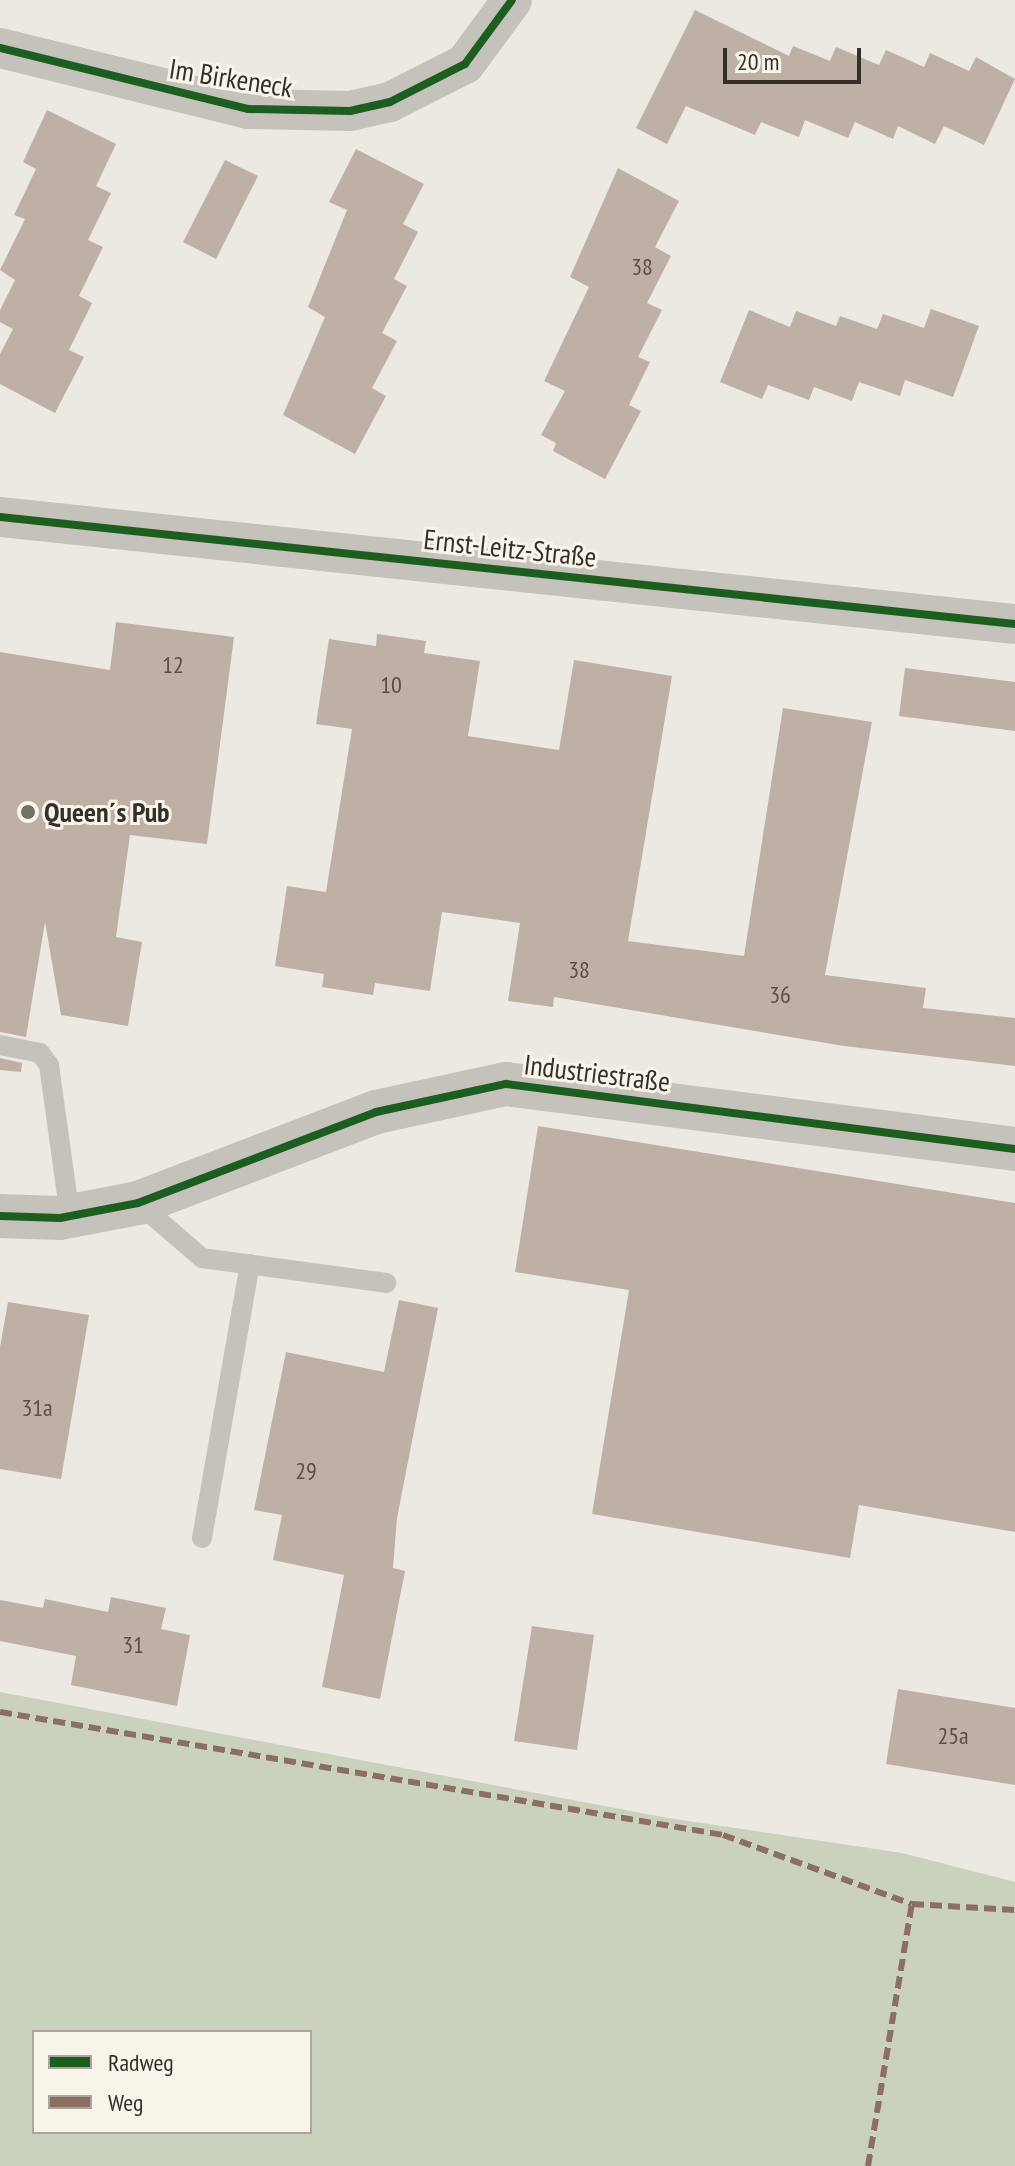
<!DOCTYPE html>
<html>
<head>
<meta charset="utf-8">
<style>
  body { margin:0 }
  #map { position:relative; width:1015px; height:2166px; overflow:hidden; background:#ece9e2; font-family:"PT Sans Narrow",sans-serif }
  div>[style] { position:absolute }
  .green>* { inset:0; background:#cad1bd }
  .building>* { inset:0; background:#beb0a5 }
  .service>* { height:20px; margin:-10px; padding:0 10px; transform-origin:10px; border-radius:10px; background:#c5c1bb }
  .minor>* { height:40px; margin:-20px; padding:0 20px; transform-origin:20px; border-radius:20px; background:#c5c1bb }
  .tertiary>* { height:44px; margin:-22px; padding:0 22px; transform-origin:22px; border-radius:22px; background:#c5c1bb }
  .quiet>* { height:6px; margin-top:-3px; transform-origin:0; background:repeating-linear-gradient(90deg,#8d6e63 0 12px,transparent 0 18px) }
  .cycleway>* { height:8px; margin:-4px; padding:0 4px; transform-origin:4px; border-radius:4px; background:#1b5e20 }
  .dots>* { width:22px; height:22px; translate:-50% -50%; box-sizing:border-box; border:4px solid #f8f4ea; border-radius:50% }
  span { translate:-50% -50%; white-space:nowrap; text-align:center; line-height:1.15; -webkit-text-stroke:6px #f8f4ea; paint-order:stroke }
  .number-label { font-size:24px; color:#574f48 }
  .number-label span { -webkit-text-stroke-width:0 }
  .street-label { font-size:28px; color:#352f29 }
  .poi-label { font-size:28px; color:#352f29; font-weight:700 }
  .left { translate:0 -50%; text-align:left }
  .legend { position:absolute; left:32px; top:2030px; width:280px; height:104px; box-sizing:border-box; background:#f8f4ea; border:2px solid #aaa59d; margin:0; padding:10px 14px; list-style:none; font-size:24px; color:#352f29 }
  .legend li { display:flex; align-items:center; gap:16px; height:40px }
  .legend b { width:40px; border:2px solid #aaa59d }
  .scale { position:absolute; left:723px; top:48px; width:138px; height:36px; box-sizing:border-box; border:4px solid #352f29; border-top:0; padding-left:10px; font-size:24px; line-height:28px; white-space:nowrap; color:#352f29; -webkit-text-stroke:6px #f8f4ea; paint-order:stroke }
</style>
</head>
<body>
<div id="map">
  <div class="green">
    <div style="clip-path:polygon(evenodd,0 1692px,668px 1818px,902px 1853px,1015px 1882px,1015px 2166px,0 2166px,0 1692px,34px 2032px,310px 2032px,310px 2132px,34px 2132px,34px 2032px)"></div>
  </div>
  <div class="building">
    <div style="clip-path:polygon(695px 10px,789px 56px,793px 46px,830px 61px,836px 47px,879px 65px,886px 50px,924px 67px,930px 53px,969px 71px,976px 57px,1015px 79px,984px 145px,944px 126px,935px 144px,898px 126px,893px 139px,855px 122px,848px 138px,805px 120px,799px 137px,761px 122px,755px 135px,686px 106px,667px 144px,636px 128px)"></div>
    <div style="clip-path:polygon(47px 110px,116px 144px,96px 186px,111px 193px,88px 240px,103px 247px,79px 296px,92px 303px,69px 350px,84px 357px,55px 413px,0 384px,0 354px,13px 329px,0 322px,0 310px,15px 280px,0 270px,25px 219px,14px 215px,36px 169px,23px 162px)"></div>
    <div style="clip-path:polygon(356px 149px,424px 184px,403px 224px,418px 232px,394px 279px,407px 286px,382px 333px,397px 341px,372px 388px,386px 396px,355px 454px,283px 415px,325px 317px,308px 307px,347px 210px,329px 202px)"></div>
    <div style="clip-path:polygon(225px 160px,258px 176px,216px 259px,183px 242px)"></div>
    <div style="clip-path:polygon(618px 168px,679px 201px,655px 247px,671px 256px,647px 303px,662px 310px,638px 357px,650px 362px,629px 405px,641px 411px,605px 479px,553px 451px,556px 443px,541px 435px,565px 391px,544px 381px,589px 287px,570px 277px)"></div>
    <div style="clip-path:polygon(931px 309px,979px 326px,953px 397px,905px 380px,900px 396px,859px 382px,852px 401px,814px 387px,809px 400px,768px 385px,762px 399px,720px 382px,749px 310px,790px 327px,796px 311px,836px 326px,840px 316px,877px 329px,883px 314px,924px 328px)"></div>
    <div style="clip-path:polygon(116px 622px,234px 637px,207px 844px,130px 835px,116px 937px,142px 942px,128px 1026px,61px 1015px,45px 922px,26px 1037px,0 1032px,0 652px,110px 670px)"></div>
    <div style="clip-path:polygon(377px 634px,426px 641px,424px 653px,480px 661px,468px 736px,559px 750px,574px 660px,672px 676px,628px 941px,744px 956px,783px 708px,872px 722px,825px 975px,926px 988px,923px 1008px,1015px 1018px,1015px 1066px,844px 1046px,554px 997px,553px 1007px,508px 1001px,520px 923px,442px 912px,430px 991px,375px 983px,373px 995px,322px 987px,324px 974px,275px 966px,287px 886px,326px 892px,352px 729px,316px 724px,329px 639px,376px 646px)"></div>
    <div style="clip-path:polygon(905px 668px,1015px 682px,1015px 731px,899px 716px)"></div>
    <div style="clip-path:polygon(0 1058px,22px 1063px,21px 1072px,0 1070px)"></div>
    <div style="clip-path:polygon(538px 1126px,1015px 1203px,1015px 1532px,859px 1505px,850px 1558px,592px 1514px,629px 1290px,515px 1272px)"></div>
    <div style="clip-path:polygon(399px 1300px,438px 1308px,397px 1518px,393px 1568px,405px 1571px,380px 1699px,322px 1687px,344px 1575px,273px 1560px,282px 1515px,254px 1510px,286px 1352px,384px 1372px)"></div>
    <div style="clip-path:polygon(8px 1302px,89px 1315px,61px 1479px,0 1469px,0 1347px)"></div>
    <div style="clip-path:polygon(111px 1597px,166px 1608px,161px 1629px,190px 1635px,177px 1706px,71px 1685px,76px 1656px,0 1641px,0 1600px,43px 1608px,45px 1599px,108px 1612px)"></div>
    <div style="clip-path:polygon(532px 1626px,594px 1635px,577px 1750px,514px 1741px)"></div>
    <div style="clip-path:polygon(898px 1689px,1015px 1708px,1015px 1785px,886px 1764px)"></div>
  </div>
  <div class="service">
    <div style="left:0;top:1045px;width:41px;rotate:11.3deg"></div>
    <div style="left:40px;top:1053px;width:15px;rotate:53deg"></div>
    <div style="left:49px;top:1065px;width:153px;rotate:82.1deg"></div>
    <div style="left:138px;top:1203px;width:84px;rotate:40.7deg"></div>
    <div style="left:202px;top:1258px;width:186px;rotate:7.7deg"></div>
    <div style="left:202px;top:1538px;width:278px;rotate:-80.1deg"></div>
  </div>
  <div class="minor">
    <div style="left:0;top:48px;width:255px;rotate:13.8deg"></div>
    <div style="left:248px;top:109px;width:102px;rotate:1.1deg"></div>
    <div style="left:350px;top:111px;width:41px;rotate:-12.7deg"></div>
    <div style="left:390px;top:102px;width:84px;rotate:-26.9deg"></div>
    <div style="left:465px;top:64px;width:79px;rotate:-53.7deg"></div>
    <div style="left:0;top:517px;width:1021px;rotate:6.02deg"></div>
  </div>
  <div class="tertiary">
    <div style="left:0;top:1216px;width:60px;rotate:1.9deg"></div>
    <div style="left:60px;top:1218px;width:79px;rotate:-10.9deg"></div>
    <div style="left:138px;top:1203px;width:255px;rotate:-20.9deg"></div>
    <div style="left:376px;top:1112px;width:133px;rotate:-12.2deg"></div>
    <div style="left:506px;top:1084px;width:513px;rotate:7.28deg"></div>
  </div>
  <div class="quiet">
    <div style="left:0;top:1712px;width:733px;rotate:9.65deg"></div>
    <div style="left:723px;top:1835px;width:201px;rotate:20.1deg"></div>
    <div style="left:912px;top:1904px;width:103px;rotate:3.3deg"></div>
    <div style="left:868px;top:2166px;width:266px;rotate:-80.5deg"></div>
  </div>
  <div class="cycleway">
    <div style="left:0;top:48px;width:255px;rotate:13.8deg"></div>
    <div style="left:248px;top:109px;width:102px;rotate:1.1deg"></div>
    <div style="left:350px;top:111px;width:41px;rotate:-12.7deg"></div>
    <div style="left:390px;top:102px;width:84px;rotate:-26.9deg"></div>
    <div style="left:465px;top:64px;width:79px;rotate:-53.7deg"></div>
    <div style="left:0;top:517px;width:1021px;rotate:6.02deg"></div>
    <div style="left:0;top:1216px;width:60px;rotate:1.9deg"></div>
    <div style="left:60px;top:1218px;width:79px;rotate:-10.9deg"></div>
    <div style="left:138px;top:1203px;width:255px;rotate:-20.9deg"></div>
    <div style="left:376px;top:1112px;width:133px;rotate:-12.2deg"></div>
    <div style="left:506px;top:1084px;width:513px;rotate:7.28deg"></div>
  </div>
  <div class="dots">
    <div style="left:28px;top:812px;background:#75706a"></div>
  </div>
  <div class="number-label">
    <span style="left:642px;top:267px">38</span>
    <span style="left:173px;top:665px">12</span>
    <span style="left:391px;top:685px">10</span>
    <span style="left:579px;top:970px">38</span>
    <span style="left:780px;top:995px">36</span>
    <span style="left:37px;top:1408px">31a</span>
    <span style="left:306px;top:1471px">29</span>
    <span style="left:133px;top:1645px">31</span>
    <span style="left:953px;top:1736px">25a</span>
  </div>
  <div class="street-label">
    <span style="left:231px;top:78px;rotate:9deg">Im Birkeneck</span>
    <span style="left:510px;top:548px;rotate:6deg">Ernst-Leitz-Straße</span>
    <span style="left:597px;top:1073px;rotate:7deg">Industriestraße</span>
  </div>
  <div class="poi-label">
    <span class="left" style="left:44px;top:812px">Queen´s Pub</span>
  </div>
  <ul class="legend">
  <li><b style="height:10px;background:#1b5e20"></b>Radweg</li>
  <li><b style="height:10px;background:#8d6e63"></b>Weg</li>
  </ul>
  <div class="scale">20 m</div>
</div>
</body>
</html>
